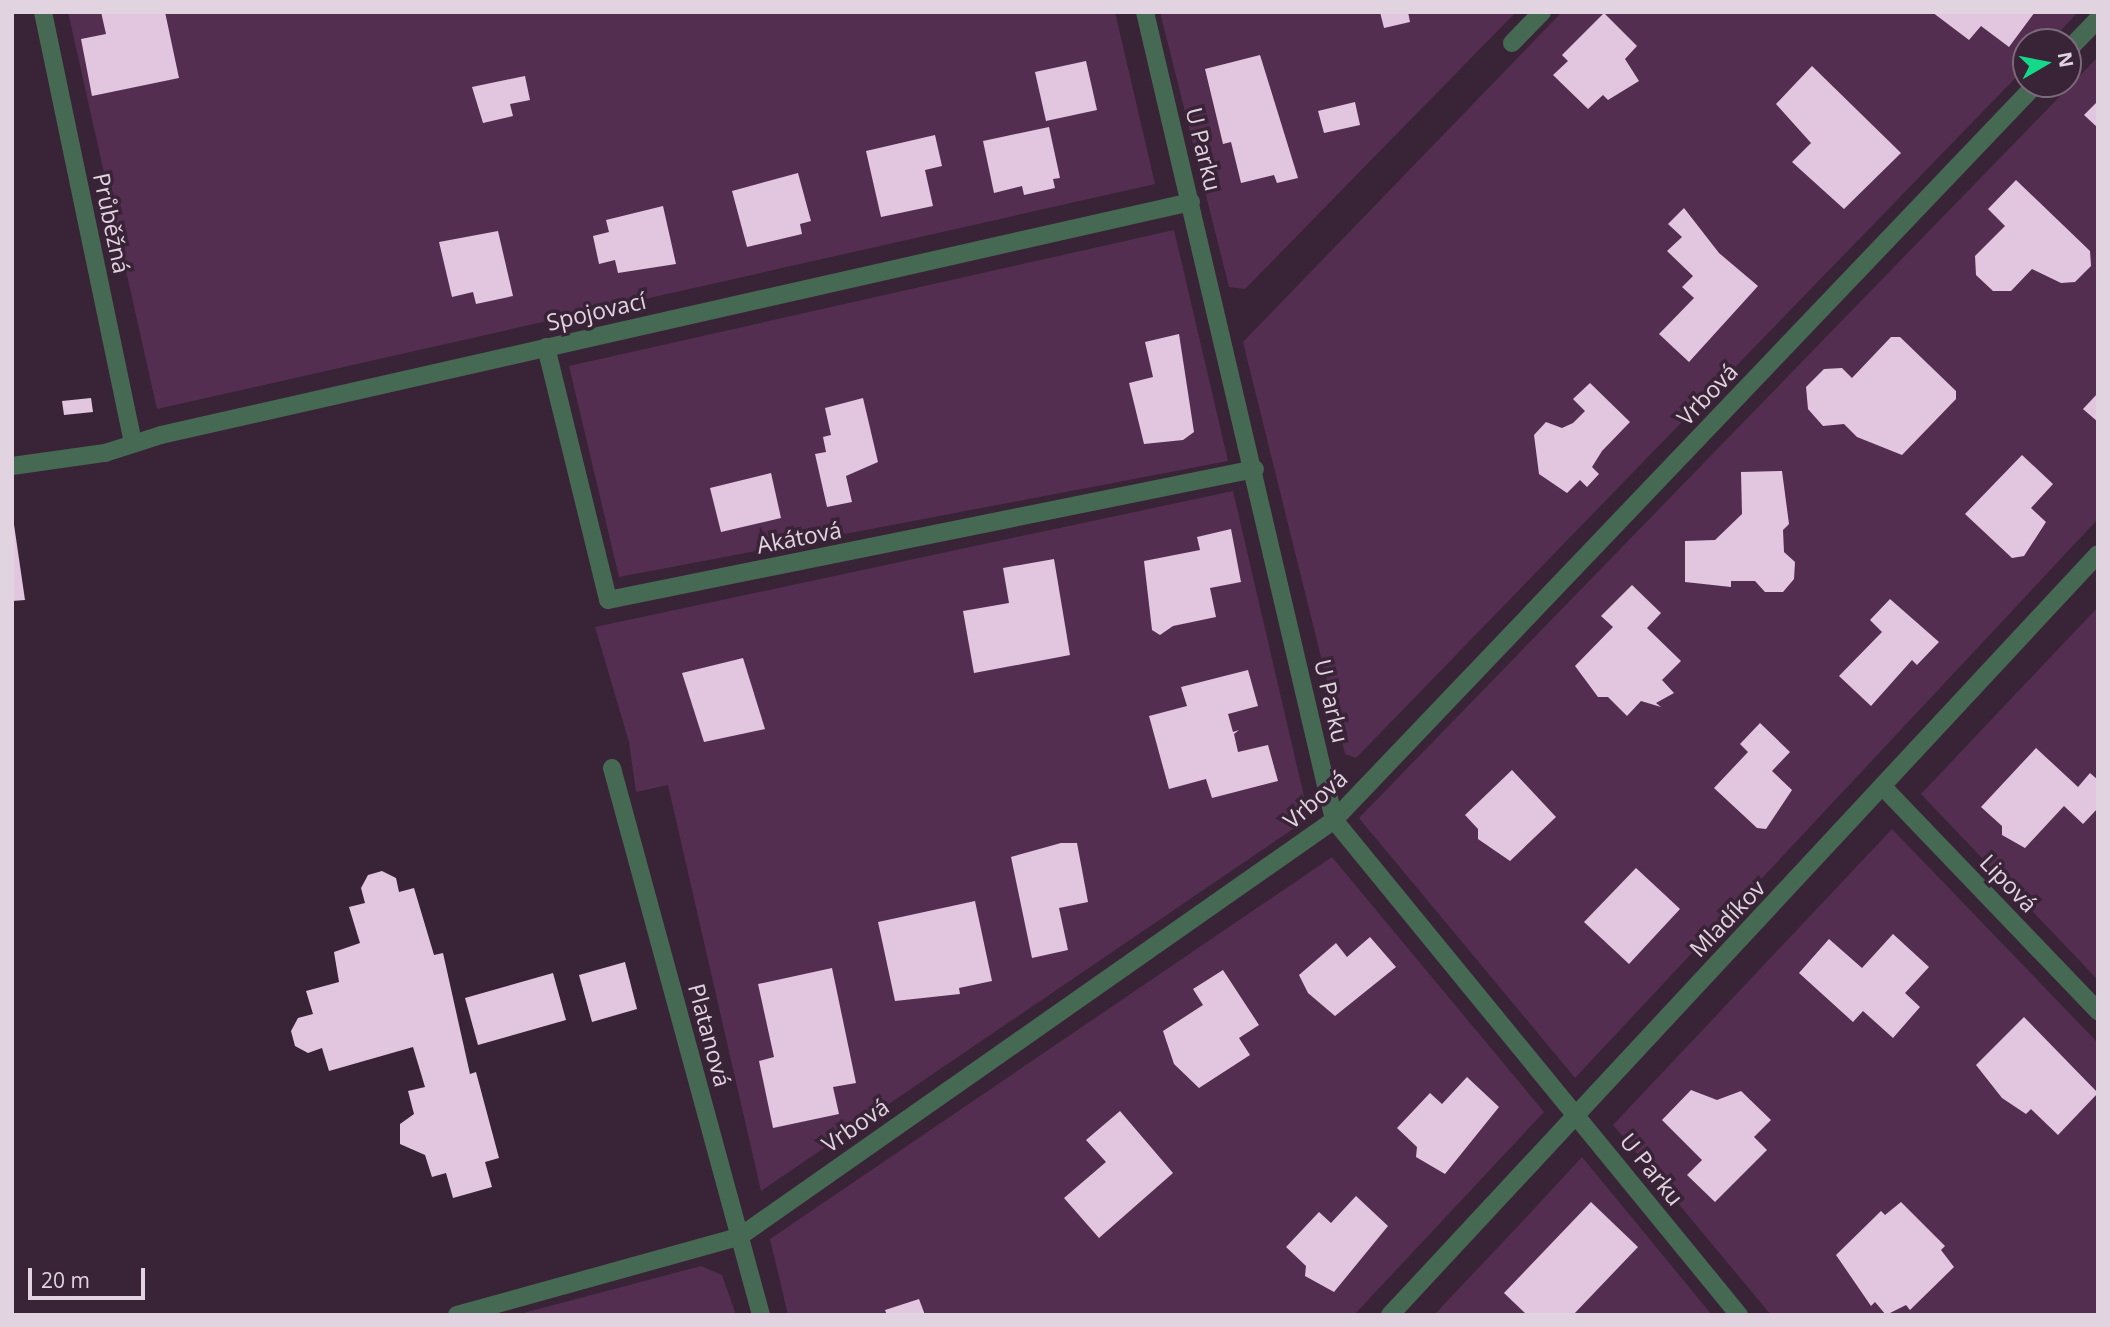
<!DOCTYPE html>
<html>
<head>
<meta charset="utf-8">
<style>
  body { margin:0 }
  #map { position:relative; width:2110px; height:1327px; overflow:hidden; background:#392336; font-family:"Open Sans",sans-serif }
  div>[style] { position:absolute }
  .green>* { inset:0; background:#542e51 }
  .building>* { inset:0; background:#e2c6df }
  .street>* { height:18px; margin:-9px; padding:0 9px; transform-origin:9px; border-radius:9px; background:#466954 }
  span { translate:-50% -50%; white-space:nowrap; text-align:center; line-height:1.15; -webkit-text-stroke:7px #392336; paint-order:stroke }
  .street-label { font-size:23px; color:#e1d3df }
  .frame { position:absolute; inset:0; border:14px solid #e1d3df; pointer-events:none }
  .north { position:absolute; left:2012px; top:28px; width:70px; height:70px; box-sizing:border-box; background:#392336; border:2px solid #7c697a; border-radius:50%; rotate:80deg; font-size:19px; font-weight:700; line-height:28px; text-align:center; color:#e1d3df }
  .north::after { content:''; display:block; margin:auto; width:24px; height:32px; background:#14d989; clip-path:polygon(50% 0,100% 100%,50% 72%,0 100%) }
  .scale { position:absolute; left:28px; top:1268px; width:117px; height:32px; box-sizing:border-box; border:4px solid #e1d3df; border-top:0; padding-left:9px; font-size:21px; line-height:24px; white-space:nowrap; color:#e1d3df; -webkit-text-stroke:5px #392336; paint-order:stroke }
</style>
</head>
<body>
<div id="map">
  <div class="green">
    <div style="clip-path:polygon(68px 12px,1115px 12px,1155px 184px,157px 409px)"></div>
    <div style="clip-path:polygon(1160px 12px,1516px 12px,1245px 289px,1229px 287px)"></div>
    <div style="clip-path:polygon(1562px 12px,2078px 12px,2050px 42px,2026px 42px,2026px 67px,1356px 758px,1345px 754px,1243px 342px)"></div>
    <div style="clip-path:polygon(2098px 57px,2098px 519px,1575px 1078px,1359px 818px)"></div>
    <div style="clip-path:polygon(1174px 230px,1228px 461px,619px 577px,569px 366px)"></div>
    <div style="clip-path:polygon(1233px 491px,1309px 818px,761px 1191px,668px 785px,636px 792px,629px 742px,595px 627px)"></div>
    <div style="clip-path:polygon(2098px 607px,2098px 980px,1921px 794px)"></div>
    <div style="clip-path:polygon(1892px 829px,2098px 1043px,2098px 1315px,1771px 1315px,1613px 1125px)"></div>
    <div style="clip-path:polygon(1332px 857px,1544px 1112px,1354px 1315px,788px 1315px,770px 1239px)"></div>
    <div style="clip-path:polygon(1582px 1157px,1712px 1315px,1434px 1315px,1521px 1223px)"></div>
    <div style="clip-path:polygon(701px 1266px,722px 1275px,736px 1315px,516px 1315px)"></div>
  </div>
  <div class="building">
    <div style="clip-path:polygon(101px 12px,165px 12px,179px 78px,92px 96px,81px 39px,106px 34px)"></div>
    <div style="clip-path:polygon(1380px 12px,1408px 12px,1410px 22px,1384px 28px)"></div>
    <div style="clip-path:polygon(1932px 12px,2035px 12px,2009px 47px,1981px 26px,1969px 40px)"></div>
    <div style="clip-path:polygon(1604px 13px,1637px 46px,1625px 59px,1639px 81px,1608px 100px,1603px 95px,1588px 109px,1553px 75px,1568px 61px,1562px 55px)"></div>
    <div style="clip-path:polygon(1260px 55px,1298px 178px,1277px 183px,1274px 175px,1241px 183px,1231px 142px,1223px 144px,1205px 69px)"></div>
    <div style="clip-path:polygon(1086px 61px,1097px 110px,1046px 121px,1035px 72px)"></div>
    <div style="clip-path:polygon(1812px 66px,1901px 153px,1844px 209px,1792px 162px,1811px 143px,1776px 104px)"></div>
    <div style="clip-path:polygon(525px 76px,530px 100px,510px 104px,513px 116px,483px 123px,472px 87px)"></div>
    <div style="clip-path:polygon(2098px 101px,2098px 128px,2084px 115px)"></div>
    <div style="clip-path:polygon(1355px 102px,1360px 125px,1324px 133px,1318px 111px)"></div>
    <div style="clip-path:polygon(1049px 127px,1060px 178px,1053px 179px,1055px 188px,1024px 195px,1022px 186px,994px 193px,983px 141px)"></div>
    <div style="clip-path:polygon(935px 135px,942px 166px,925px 170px,933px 206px,881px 217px,866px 151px)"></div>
    <div style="clip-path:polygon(798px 173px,811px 221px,800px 224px,802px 234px,747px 247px,732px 191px)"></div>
    <div style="clip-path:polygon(2016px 180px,2090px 251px,2091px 266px,2075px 282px,2061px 283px,2032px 269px,2011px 291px,1993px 291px,1976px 275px,1975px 256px,2005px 226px,1988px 209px)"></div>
    <div style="clip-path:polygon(663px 206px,676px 264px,618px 273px,615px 260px,599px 264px,593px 236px,609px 232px,606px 220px)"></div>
    <div style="clip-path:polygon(1684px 208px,1719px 253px,1758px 286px,1689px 362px,1659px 334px,1694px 298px,1682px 287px,1693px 276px,1667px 251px,1682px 237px,1668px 224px)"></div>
    <div style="clip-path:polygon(498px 231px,513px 296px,476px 304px,473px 292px,452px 297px,439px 242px)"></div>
    <div style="clip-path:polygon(1179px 334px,1194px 432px,1183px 440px,1144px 444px,1129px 383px,1153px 377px,1145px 342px)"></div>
    <div style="clip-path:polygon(1891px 337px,1900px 337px,1956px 391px,1956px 399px,1902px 455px,1857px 437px,1844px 424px,1823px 426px,1808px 409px,1806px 387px,1824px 369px,1842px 368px,1852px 378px)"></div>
    <div style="clip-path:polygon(1590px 383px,1630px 422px,1602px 451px,1592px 467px,1599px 474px,1587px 487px,1580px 480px,1567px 493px,1539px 474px,1534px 435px,1546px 422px,1562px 428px,1573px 423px,1585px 411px,1573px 399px)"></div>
    <div style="clip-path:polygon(2098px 393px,2098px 422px,2083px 409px)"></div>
    <div style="clip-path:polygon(91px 398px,93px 412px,64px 415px,62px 401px)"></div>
    <div style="clip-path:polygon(863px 398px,878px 462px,846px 476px,852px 502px,827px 507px,815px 454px,826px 452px,823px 437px,831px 435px,825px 408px)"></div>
    <div style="clip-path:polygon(2022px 455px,2053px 484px,2031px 508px,2046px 522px,2024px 556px,2012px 558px,1965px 514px)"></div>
    <div style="clip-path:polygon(1782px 471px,1789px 524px,1783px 530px,1784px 552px,1795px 562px,1794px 579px,1783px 592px,1765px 592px,1755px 581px,1731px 581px,1731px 587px,1685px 582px,1685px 541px,1715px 540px,1742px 514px,1741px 472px)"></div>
    <div style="clip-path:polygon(771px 473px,781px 518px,721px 532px,710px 488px)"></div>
    <div style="clip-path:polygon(12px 511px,25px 600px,12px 601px)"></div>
    <div style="clip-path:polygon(1231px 529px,1241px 582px,1210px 588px,1216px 617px,1173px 626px,1160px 635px,1152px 630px,1144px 561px,1200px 550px,1197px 537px)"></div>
    <div style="clip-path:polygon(1054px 559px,1070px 655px,974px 673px,963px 611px,1009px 603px,1003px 568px)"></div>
    <div style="clip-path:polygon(1632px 585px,1661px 613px,1647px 628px,1681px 661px,1662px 680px,1674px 693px,1656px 703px,1661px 707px,1641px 701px,1627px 716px,1608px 697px,1598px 697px,1575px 666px,1613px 627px,1601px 616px)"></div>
    <div style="clip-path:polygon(1890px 599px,1939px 642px,1917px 665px,1912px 660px,1871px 706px,1839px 676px,1882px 632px,1870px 620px)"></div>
    <div style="clip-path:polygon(743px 658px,765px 729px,704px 742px,682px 673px)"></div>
    <div style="clip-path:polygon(1248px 670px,1258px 706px,1228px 714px,1233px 732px,1239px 730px,1234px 734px,1238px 752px,1268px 745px,1278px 781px,1212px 798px,1206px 779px,1169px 789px,1149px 716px,1187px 706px,1181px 687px)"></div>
    <div style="clip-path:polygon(1760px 723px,1790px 752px,1772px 771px,1792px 790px,1766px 829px,1757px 828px,1714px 788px,1748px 752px,1740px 744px)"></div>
    <div style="clip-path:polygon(2036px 748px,2078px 787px,2090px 773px,2098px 780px,2098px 808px,2083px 824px,2064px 806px,2025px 848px,2002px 835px,2002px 826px,1981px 807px)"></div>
    <div style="clip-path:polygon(1512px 770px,1556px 817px,1510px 861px,1478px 839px,1478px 829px,1465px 815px)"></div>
    <div style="clip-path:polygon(1061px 843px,1077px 843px,1088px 902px,1059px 908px,1068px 950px,1032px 958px,1011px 857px)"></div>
    <div style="clip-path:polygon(1636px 868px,1680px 909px,1629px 964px,1584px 922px)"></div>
    <div style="clip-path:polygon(382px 871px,396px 878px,399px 892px,414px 888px,434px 955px,443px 953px,470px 1074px,476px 1072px,499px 1158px,485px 1162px,492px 1187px,453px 1198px,446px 1173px,432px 1177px,425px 1155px,400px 1144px,400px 1124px,414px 1114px,408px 1091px,425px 1087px,413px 1047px,329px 1071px,322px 1048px,308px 1053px,295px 1046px,291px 1031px,298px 1018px,313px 1014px,306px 991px,339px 982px,334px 952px,360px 943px,349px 907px,365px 903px,361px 888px,368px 875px)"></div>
    <div style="clip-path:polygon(975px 901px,992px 981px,959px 988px,960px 994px,895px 1001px,878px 922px)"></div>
    <div style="clip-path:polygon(1893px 934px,1929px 967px,1905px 993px,1920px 1007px,1893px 1038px,1863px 1011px,1853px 1022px,1799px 973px,1829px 939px,1862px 968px)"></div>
    <div style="clip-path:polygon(1370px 937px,1396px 967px,1335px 1016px,1308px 993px,1299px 975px,1336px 943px,1347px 957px)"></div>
    <div style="clip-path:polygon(625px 962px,637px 1009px,592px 1022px,579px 975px)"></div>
    <div style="clip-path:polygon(832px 968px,856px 1083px,833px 1087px,839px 1114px,773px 1128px,759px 1061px,774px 1057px,758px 984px)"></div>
    <div style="clip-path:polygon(1223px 970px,1259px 1025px,1239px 1038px,1250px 1055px,1199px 1088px,1174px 1064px,1163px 1031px,1203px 1005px,1193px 989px)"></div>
    <div style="clip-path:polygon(553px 973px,566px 1020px,478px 1045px,465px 998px)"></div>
    <div style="clip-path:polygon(2024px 1017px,2098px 1093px,2058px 1135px,2031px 1109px,2026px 1114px,2002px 1098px,1976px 1065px)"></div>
    <div style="clip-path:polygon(1467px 1077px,1499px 1107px,1445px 1174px,1416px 1157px,1417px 1147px,1397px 1128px,1430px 1093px,1442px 1104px)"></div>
    <div style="clip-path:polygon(1691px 1090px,1717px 1100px,1741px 1091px,1771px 1120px,1754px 1137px,1767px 1150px,1715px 1202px,1687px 1175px,1702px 1160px,1662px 1120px)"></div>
    <div style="clip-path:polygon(1120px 1111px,1173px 1173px,1099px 1238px,1064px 1198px,1106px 1162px,1086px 1140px)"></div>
    <div style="clip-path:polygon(1356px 1196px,1388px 1226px,1334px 1292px,1305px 1276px,1306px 1266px,1286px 1247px,1319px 1212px,1331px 1223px)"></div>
    <div style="clip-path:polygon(1591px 1202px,1638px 1247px,1573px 1315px,1527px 1315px,1504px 1293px)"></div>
    <div style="clip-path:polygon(1901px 1202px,1945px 1246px,1941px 1250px,1954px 1267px,1910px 1310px,1906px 1305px,1886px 1315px,1875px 1302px,1871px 1306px,1836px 1255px,1881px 1211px,1885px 1215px)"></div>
    <div style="clip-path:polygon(919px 1299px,925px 1315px,887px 1315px,885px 1310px)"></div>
  </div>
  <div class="street">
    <div style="left:43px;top:12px;width:440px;rotate:78.2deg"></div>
    <div style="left:1145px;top:12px;width:830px;rotate:76.83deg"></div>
    <div style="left:1334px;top:820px;width:640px;rotate:50.71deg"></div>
    <div style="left:1512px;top:43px;width:43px;rotate:-45.9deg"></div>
    <div style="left:2068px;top:50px;width:43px;rotate:-45.9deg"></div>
    <div style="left:546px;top:347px;width:260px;rotate:76.2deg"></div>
    <div style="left:608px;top:600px;width:660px;rotate:-11.45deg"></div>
    <div style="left:12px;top:466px;width:94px;rotate:-8deg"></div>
    <div style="left:105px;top:453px;width:59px;rotate:-17.8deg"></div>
    <div style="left:161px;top:435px;width:1056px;rotate:-12.75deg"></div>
    <div style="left:612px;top:768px;width:567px;rotate:74.76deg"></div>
    <div style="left:1885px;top:789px;width:308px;rotate:46.2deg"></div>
    <div style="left:457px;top:1315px;width:293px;rotate:-15.5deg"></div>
    <div style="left:739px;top:1237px;width:727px;rotate:-35.02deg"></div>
    <div style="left:1334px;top:820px;width:1017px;rotate:-46.35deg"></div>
    <div style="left:1390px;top:1315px;width:1039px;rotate:-47.07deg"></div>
  </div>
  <div class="street-label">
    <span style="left:1204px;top:149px;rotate:76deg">U Parku</span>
    <span style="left:112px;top:223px;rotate:78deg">Průběžná</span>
    <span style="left:596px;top:311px;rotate:-13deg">Spojovací</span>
    <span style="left:1707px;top:394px;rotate:-46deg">Vrbová</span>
    <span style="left:799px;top:537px;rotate:-11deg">Akátová</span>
    <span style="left:1332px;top:701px;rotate:77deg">U Parku</span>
    <span style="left:1315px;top:799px;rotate:-41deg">Vrbová</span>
    <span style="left:2009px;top:883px;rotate:46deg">Lipová</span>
    <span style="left:1727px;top:918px;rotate:-46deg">Mladíkov</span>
    <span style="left:710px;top:1035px;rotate:75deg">Platanová</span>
    <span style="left:855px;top:1125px;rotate:-35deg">Vrbová</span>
    <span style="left:1652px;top:1169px;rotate:51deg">U Parku</span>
  </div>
  <div class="frame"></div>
  <div class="north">N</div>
  <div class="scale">20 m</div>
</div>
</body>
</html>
